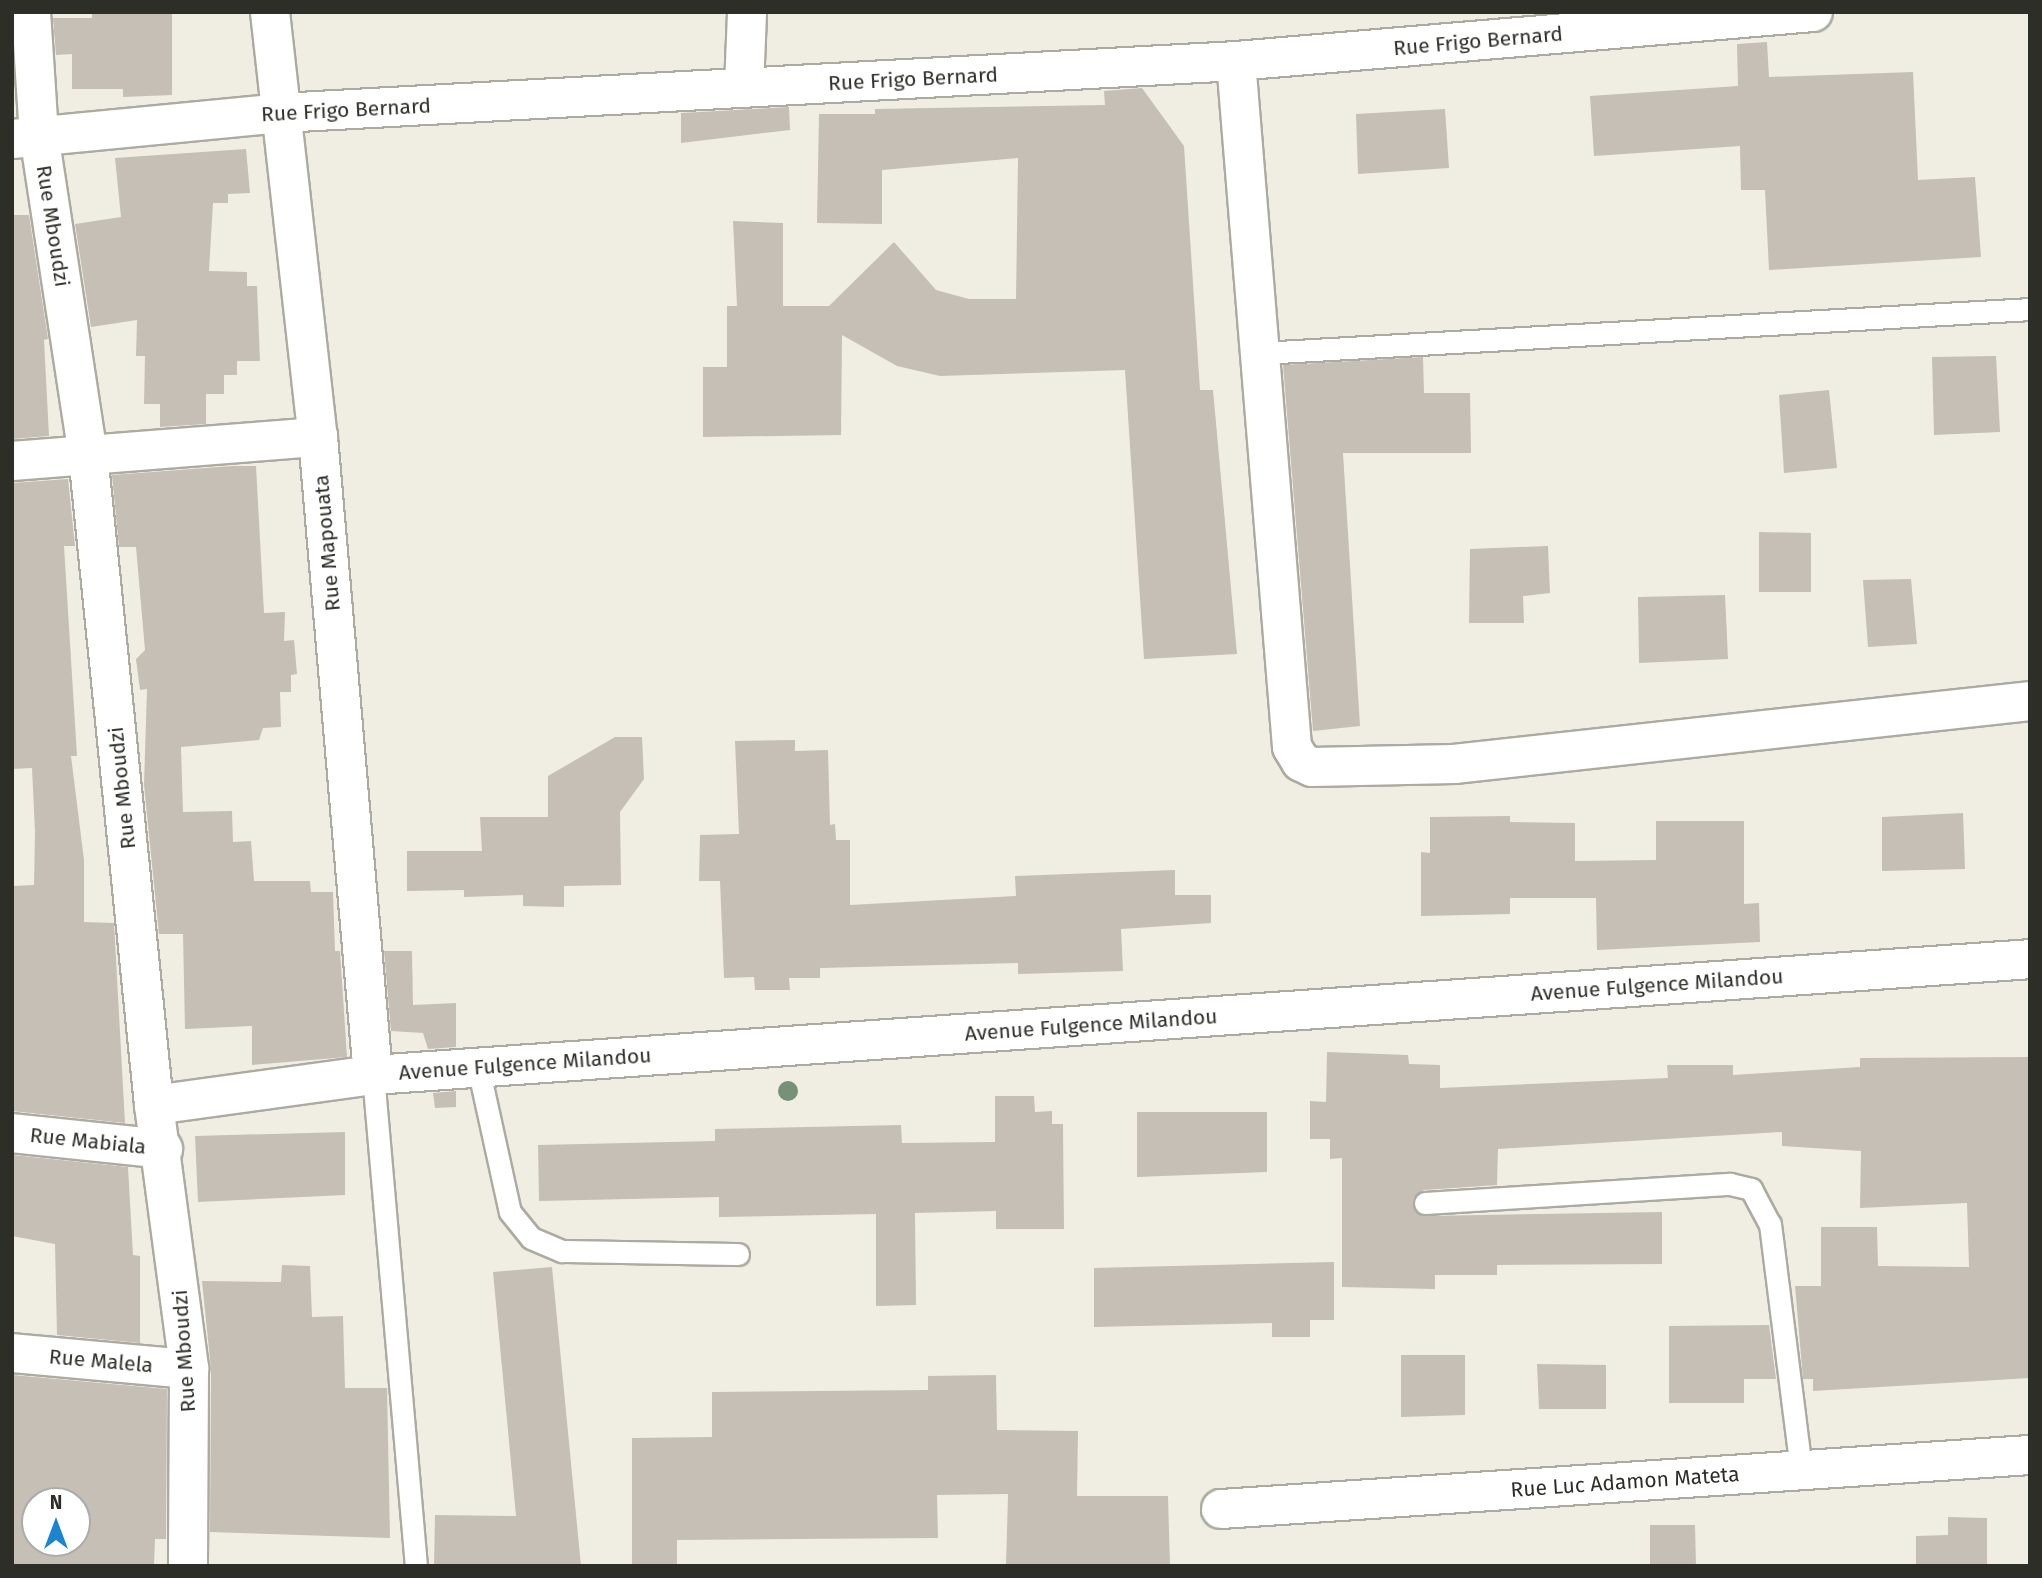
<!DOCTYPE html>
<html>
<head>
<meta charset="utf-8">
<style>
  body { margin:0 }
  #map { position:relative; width:2042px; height:1578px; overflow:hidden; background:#f0eee2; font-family:"Fira Sans",sans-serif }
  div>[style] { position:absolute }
  .building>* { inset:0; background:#c5bfb5 }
  .roads { filter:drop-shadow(2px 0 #adaba0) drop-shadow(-2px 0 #adaba0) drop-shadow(0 2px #adaba0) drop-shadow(0 -2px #adaba0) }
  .lane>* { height:21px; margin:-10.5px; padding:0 10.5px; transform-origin:10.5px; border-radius:10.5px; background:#fff }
  .street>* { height:38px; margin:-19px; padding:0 19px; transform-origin:19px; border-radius:19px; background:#fff }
  .trees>* { width:20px; height:20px; margin:-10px; border-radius:50%; background:#759278 }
  span { translate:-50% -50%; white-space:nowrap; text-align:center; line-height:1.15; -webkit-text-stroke:7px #fff; paint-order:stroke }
  .street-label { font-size:21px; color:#2e2e29 }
  .frame { position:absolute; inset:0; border:14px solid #2e2e29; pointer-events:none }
  .north { position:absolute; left:21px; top:1487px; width:70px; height:70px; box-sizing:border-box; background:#fff; border:2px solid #ababa9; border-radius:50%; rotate:0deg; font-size:19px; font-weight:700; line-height:28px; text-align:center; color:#2e2e29 }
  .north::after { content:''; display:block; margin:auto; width:24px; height:32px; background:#1c85d0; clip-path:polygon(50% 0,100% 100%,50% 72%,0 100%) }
</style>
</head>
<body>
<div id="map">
  <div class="building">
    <div style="clip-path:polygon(92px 12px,172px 12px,172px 95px,123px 97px,123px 89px,72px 89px,72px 54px,56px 55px,53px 18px,92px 18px)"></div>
    <div style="clip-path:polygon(1767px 42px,1769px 77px,1913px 72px,1918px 180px,1975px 177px,1981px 257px,1769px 270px,1765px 190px,1741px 190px,1740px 146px,1594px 156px,1590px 96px,1738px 86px,1737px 44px)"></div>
    <div style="clip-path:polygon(1142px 88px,1184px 146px,1200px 390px,1213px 390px,1237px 654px,1144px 659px,1125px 370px,940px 376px,897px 366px,842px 335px,841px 435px,703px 437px,703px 367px,727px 367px,727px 306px,737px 306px,733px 221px,783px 223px,783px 306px,829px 306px,894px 242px,936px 290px,969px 299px,1016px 299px,1018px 158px,882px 170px,882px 224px,817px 223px,819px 114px,875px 114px,875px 109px,1105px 105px,1104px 91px)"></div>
    <div style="clip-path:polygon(789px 107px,790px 130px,681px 143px,681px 113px)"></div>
    <div style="clip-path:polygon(1445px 109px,1449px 168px,1358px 174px,1356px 114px)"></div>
    <div style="clip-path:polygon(246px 149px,250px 193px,228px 194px,228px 203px,213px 203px,209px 271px,247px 272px,247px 286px,257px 286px,260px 361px,237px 361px,237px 375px,224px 375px,224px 394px,206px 394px,206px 424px,160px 427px,160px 404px,144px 404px,145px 356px,136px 356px,137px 320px,91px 327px,75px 224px,121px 217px,115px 158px)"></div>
    <div style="clip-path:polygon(12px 215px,29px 215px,48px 339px,44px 340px,49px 436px,12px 439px)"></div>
    <div style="clip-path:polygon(1996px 356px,2000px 432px,1934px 435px,1932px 357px)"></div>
    <div style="clip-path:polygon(1423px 357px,1424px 393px,1470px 393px,1471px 453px,1343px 453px,1360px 726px,1313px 731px,1283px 365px)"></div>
    <div style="clip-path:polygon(1829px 390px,1837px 468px,1784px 473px,1779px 395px)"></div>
    <div style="clip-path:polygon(232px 466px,256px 466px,264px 613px,285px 612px,284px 641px,294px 640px,297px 674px,291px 675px,291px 692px,280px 692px,281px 727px,263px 728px,259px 740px,181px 747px,183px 812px,232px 811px,233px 842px,251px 841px,254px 881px,310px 881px,311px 892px,333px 892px,335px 951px,340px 951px,347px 1057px,252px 1065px,252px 1026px,185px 1029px,183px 934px,159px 934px,144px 785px,147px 689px,140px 690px,136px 659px,145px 650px,136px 547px,119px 547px,112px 475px)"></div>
    <div style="clip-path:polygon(68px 479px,75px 546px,64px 546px,77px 756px,71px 756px,84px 860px,84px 922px,114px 923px,125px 1123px,12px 1111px,12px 886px,34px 885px,35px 832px,32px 768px,12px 769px,12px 483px)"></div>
    <div style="clip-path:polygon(1759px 532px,1811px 533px,1811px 592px,1759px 592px)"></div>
    <div style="clip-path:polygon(1548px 546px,1550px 593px,1523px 596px,1524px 623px,1469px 623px,1470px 549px)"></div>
    <div style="clip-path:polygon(1911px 579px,1917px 644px,1868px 647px,1863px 580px)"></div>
    <div style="clip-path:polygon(1725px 595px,1728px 659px,1639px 663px,1638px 597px)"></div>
    <div style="clip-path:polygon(615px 737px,642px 737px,644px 779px,620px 812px,621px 885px,564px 886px,564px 907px,523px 906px,523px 895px,464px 897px,464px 890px,407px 891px,407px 851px,482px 851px,480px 817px,548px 817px,548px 776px)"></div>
    <div style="clip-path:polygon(795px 740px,795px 751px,828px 750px,830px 825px,835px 824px,836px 840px,850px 840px,850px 905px,1016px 896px,1015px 876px,1175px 870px,1175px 895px,1211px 895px,1211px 923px,1121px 929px,1123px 971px,1018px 974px,1018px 963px,820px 968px,820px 978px,789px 978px,790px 990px,755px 990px,754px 977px,724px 978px,720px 881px,699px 881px,700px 835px,739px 834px,735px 741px)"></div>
    <div style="clip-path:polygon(1963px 813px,1965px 869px,1882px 871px,1882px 817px)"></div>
    <div style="clip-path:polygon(1510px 816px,1510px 822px,1575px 823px,1575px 861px,1656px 860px,1656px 821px,1744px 821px,1744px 904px,1759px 903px,1760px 942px,1597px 950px,1596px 898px,1510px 898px,1510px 914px,1421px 916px,1421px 852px,1430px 853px,1430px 817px)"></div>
    <div style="clip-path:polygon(384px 951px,412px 951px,413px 1005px,456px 1003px,456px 1047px,428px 1049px,423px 1033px,391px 1031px)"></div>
    <div style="clip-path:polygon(1327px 1052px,1408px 1055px,1409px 1064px,1440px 1065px,1440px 1088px,1668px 1078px,1667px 1065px,1733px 1065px,1733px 1075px,1860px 1067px,1860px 1058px,2030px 1057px,2030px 1378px,1813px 1391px,1813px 1379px,1803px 1379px,1795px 1286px,1821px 1286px,1821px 1227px,1877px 1227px,1878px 1266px,1969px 1267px,1967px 1203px,1860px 1208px,1861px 1151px,1782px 1146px,1782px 1132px,1498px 1149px,1497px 1185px,1424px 1190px,1413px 1198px,1415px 1211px,1425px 1216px,1662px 1212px,1662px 1264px,1497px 1265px,1497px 1275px,1435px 1275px,1435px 1289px,1342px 1287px,1342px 1158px,1330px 1159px,1330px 1139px,1310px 1139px,1310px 1101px,1326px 1102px)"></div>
    <div style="clip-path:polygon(456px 1091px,456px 1107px,435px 1108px,433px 1093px)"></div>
    <div style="clip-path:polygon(995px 1096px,1034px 1096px,1035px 1112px,1052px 1111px,1052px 1124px,1063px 1124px,1064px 1229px,996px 1229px,996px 1211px,915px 1213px,916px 1305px,876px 1306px,876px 1214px,719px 1217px,719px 1197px,539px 1201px,538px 1145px,715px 1141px,715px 1129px,901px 1125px,902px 1143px,995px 1142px)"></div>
    <div style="clip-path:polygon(1137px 1112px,1267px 1112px,1267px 1172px,1137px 1177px)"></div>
    <div style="clip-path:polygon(345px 1132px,345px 1195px,198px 1202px,195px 1136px)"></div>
    <div style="clip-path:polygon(12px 1155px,128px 1167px,133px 1255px,140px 1256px,140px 1343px,57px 1335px,55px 1244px,12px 1236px)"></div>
    <div style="clip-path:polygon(1334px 1262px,1334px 1320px,1310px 1320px,1310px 1337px,1272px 1337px,1272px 1323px,1094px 1327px,1094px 1268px)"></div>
    <div style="clip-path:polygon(282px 1265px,310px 1266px,312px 1317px,343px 1316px,345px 1388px,387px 1388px,390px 1538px,210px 1532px,211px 1369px,202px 1281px,281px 1282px)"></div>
    <div style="clip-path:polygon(552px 1267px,581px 1566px,434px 1566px,435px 1515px,516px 1516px,493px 1272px)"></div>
    <div style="clip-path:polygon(1769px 1325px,1776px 1379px,1744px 1379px,1744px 1403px,1669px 1403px,1669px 1326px)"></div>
    <div style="clip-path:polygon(1401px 1355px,1465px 1355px,1465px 1415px,1401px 1417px)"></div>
    <div style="clip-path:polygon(1537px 1364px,1606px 1365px,1606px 1409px,1539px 1409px)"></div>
    <div style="clip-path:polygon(evenodd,12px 1375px,167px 1389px,166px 1539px,155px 1539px,154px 1566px,12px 1566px,12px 1375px,35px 1501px,77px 1501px,77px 1543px,35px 1543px,35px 1501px)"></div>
    <div style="clip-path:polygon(996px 1375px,997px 1430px,1078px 1431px,1077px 1496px,1168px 1496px,1170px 1566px,1006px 1566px,1008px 1494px,937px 1495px,938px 1538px,677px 1540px,677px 1566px,632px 1566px,632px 1438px,712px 1437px,712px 1392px,928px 1390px,928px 1376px)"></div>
    <div style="clip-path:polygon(1948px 1517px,1987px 1518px,1987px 1566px,1916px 1566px,1916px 1536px,1948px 1535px)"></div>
    <div style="clip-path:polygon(1650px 1525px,1695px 1525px,1696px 1566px,1650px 1566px)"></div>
  </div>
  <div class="roads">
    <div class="lane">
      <div style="left:1261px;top:353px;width:770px;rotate:-3.27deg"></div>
      <div style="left:478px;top:1067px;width:148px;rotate:77.6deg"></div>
      <div style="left:510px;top:1212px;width:33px;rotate:51deg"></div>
      <div style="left:531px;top:1238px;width:34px;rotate:23deg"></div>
      <div style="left:562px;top:1251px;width:176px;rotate:1deg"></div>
      <div style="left:373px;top:1075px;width:491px;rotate:85deg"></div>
      <div style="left:1425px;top:1203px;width:306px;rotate:-3.6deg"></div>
      <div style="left:1730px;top:1184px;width:22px;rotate:13deg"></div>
      <div style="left:1751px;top:1189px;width:40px;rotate:62deg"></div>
      <div style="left:1770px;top:1224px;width:249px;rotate:82.8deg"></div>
    </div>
    <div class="street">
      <div style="left:31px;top:12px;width:123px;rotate:86.3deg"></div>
      <div style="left:39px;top:135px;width:323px;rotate:81.3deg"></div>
      <div style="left:88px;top:454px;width:654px;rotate:84.21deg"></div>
      <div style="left:154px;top:1105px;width:266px;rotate:82.4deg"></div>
      <div style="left:189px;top:1369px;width:197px;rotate:90.3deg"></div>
      <div style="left:270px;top:12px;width:428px;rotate:83.6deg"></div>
      <div style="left:318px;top:437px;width:640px;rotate:85.07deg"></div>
      <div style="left:1236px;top:61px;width:688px;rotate:85.33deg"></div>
      <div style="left:1292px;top:747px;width:17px;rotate:59deg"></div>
      <div style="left:1301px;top:762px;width:12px;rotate:24deg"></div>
      <div style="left:1312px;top:767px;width:142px;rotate:-1.2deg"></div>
      <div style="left:1454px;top:764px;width:579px;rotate:-6.24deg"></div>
      <div style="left:744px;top:88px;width:76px;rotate:-87.7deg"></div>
      <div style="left:12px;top:139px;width:269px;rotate:-5.5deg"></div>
      <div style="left:280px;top:113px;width:957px;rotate:-3.11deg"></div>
      <div style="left:1236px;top:61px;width:579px;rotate:-4.85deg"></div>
      <div style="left:12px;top:461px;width:307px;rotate:-4.5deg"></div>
      <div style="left:154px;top:1105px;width:221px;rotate:-7.8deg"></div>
      <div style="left:373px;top:1075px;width:1661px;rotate:-4deg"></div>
      <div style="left:12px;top:1133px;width:152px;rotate:6deg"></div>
      <div style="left:12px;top:1353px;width:178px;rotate:5.2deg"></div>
      <div style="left:1221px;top:1509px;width:811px;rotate:-3.82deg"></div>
    </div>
  </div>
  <div class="trees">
    <div style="left:788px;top:1091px"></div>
  </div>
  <div class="street-label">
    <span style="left:1478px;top:41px;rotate:-5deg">Rue Frigo Bernard</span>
    <span style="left:913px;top:79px;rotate:-3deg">Rue Frigo Bernard</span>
    <span style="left:346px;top:110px;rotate:-3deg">Rue Frigo Bernard</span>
    <span style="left:53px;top:226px;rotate:81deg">Rue Mboudzi</span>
    <span style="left:327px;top:543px;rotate:-95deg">Rue Mapouata</span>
    <span style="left:122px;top:788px;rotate:-96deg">Rue Mboudzi</span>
    <span style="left:1657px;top:985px;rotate:-4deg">Avenue Fulgence Milandou</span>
    <span style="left:1091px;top:1025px;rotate:-4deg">Avenue Fulgence Milandou</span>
    <span style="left:525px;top:1064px;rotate:-4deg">Avenue Fulgence Milandou</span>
    <span style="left:88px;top:1141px;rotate:6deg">Rue Mabiala</span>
    <span style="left:184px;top:1351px;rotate:-94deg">Rue Mboudzi</span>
    <span style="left:101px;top:1361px;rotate:5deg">Rue Malela</span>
    <span style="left:1625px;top:1482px;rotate:-4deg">Rue Luc Adamon Mateta</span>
  </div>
  <div class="frame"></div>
  <div class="north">N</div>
</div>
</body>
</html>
